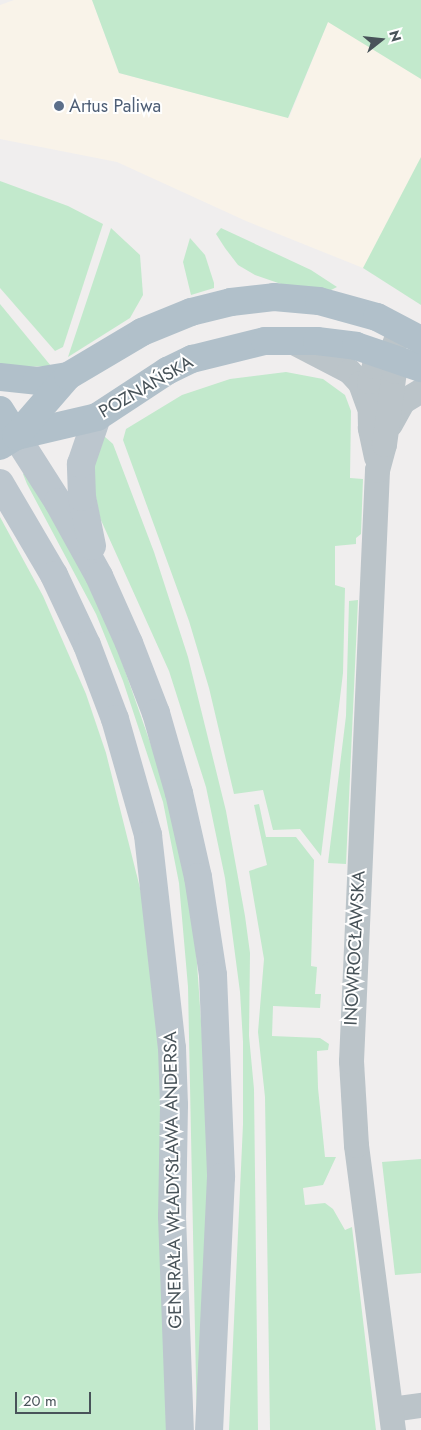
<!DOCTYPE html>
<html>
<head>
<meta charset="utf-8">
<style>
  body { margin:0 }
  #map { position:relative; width:421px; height:1430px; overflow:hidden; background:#f0eeee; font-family:Jost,sans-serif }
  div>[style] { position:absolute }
  .commercial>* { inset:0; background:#f9f3e9 }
  .green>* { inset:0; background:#c2e9cc }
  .minor>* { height:25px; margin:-12.5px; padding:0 12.5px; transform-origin:12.5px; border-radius:12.5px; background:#bbc4c9 }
  .secondary>* { height:28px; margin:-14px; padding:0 14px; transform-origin:14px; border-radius:14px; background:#bcc6ce }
  .primary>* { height:28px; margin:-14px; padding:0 14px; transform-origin:14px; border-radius:14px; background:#b1c0ca }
  .dots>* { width:14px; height:14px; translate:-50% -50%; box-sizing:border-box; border:2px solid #fff; border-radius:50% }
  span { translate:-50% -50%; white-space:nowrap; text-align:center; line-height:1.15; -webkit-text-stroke:4px #fff; paint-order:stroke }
  .service-label { font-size:18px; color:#4e5e75 }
  .left { translate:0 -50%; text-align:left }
  .street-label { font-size:18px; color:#485359 }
  .north { position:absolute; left:356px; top:15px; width:50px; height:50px; -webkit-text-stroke:4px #fff; paint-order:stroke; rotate:74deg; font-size:14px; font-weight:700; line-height:20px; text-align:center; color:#485359 }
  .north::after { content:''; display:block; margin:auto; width:18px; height:22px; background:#485359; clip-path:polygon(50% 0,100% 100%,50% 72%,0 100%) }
  .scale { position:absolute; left:15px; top:1392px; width:76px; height:22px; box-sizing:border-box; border:2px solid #485359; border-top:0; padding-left:6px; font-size:15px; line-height:18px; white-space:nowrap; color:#485359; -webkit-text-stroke:4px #fff; paint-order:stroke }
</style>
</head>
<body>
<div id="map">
  <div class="commercial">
    <div style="clip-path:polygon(14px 0,92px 0,119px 73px,289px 118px,328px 22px,421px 53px,421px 201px,363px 268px,246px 221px,117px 162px,0 139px,0 5px)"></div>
  </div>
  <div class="green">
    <div style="clip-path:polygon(92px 0,421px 0,421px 79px,328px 22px,288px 118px,119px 73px)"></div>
    <div style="clip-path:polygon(421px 157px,421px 305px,363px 268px)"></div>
    <div style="clip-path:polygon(0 181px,68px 206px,103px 224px,63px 347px,55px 351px,0 288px)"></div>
    <div style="clip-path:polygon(111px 228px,140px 255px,143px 295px,130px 318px,68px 357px)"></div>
    <div style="clip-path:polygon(221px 228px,311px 270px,337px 287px,329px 291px,284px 285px,255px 275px,238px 265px,225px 248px,216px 234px)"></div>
    <div style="clip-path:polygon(190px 238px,205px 255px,214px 283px,214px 288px,191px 295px,183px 262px)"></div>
    <div style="clip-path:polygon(0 304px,51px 366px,0 368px)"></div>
    <div style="clip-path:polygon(286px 372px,323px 379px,345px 395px,351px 411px,350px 478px,363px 479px,361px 534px,356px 538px,356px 544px,335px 546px,335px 585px,345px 588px,343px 673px,321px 856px,300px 829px,273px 830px,263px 790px,234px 794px,209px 688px,189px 621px,123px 440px,126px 429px,182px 395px,230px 379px)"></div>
    <div style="clip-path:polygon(104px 436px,113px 444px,154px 552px,188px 657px,226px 811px,245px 916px,250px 953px,249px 1036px,254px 1089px,258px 1430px,229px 1430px,243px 1124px,243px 1042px,240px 992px,225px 878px,206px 787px,169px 671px,100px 518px,91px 472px)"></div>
    <div style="clip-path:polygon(26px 472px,84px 576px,116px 645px,158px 765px,182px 860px,196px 949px,210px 1150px,197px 1430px,188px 987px,179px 883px,163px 802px,123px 681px,96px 614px,27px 484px,23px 474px)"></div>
    <div style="clip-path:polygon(0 517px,43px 596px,86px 694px,106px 753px,141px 892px,162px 1078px,169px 1430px,0 1430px)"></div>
    <div style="clip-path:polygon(358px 600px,346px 864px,328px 863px,346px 716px,349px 601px)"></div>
    <div style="clip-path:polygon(259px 804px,266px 837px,296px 837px,314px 860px,311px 966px,317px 967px,315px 994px,321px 994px,320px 1008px,273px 1006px,272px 1036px,320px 1038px,329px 1044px,328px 1050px,317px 1051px,318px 1088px,325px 1157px,336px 1157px,323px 1185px,303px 1188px,305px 1205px,325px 1203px,333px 1209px,345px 1230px,352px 1227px,376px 1430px,270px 1430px,265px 1097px,258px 1032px,264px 959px,249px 871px,267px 865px,254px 805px)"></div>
    <div style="clip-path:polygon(421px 1159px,421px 1273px,395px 1275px,382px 1162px)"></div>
  </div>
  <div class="minor">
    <div style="left:291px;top:341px;width:65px;rotate:27.3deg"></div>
    <div style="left:349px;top:371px;width:16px;rotate:47deg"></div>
    <div style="left:360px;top:383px;width:23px;rotate:70deg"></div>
    <div style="left:390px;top:424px;width:26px;rotate:-61deg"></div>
    <div style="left:403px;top:401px;width:21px;rotate:-31deg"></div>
    <div style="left:376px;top:457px;width:30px;rotate:-102deg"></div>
    <div style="left:370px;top:428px;width:47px;rotate:-91.2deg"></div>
    <div style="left:369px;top:381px;width:16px;rotate:-72deg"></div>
    <div style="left:374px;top:366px;width:19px;rotate:-35deg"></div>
    <div style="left:391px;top:1409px;width:30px;rotate:-8deg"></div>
    <div style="left:393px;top:1430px;width:287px;rotate:-97.4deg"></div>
    <div style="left:356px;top:1145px;width:84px;rotate:-93.4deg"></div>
    <div style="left:351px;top:1061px;width:592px;rotate:-87.48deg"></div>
    <div style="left:377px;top:470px;width:27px;rotate:-75deg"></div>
    <div style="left:384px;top:444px;width:74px;rotate:-82.2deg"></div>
    <div style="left:394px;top:371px;width:16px;rotate:-104deg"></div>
    <div style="left:390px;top:355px;width:29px;rotate:-70deg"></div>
  </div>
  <div class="secondary">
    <div style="left:16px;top:436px;width:78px;rotate:57.5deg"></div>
    <div style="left:58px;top:502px;width:85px;rotate:61deg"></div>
    <div style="left:99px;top:576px;width:73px;rotate:65.9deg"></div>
    <div style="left:129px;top:643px;width:75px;rotate:68.9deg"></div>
    <div style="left:156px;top:713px;width:83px;rotate:74deg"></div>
    <div style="left:179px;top:793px;width:86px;rotate:77.3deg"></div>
    <div style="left:198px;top:877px;width:99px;rotate:81.3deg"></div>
    <div style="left:213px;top:975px;width:202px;rotate:87.7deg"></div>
    <div style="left:221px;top:1177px;width:253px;rotate:92.7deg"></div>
    <div style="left:0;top:483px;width:107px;rotate:59.6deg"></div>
    <div style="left:54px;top:575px;width:77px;rotate:64.8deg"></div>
    <div style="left:87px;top:645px;width:79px;rotate:69.3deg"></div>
    <div style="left:115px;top:719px;width:121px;rotate:74.1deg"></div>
    <div style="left:148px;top:835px;width:214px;rotate:83.6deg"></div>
    <div style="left:172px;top:1048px;width:57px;rotate:88deg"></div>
    <div style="left:174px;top:1105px;width:111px;rotate:91deg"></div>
    <div style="left:172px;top:1216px;width:214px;rotate:87.9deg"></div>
    <div style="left:92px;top:546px;width:50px;rotate:-101.5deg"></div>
    <div style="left:82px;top:497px;width:33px;rotate:-92deg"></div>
    <div style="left:81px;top:464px;width:50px;rotate:-71.2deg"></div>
  </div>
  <div class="primary">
    <div style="left:0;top:377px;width:37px;rotate:6deg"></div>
    <div style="left:37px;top:381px;width:31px;rotate:-9deg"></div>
    <div style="left:0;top:410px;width:31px;rotate:58deg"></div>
    <div style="left:16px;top:436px;width:83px;rotate:-13.2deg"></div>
    <div style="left:97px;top:417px;width:84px;rotate:-33.3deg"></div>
    <div style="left:167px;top:371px;width:28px;rotate:-26deg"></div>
    <div style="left:192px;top:359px;width:75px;rotate:-13.9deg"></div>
    <div style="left:265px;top:341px;width:52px"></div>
    <div style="left:317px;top:341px;width:39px;rotate:7deg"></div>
    <div style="left:356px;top:346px;width:69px;rotate:18.7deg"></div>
    <div style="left:0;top:446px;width:19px;rotate:-32deg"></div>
    <div style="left:16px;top:436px;width:79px;rotate:-49.1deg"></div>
    <div style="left:68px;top:376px;width:86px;rotate:-30.7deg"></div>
    <div style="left:142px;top:332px;width:53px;rotate:-22.2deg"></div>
    <div style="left:191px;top:312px;width:41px;rotate:-14deg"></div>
    <div style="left:231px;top:302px;width:43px;rotate:-6.6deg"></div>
    <div style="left:274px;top:297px;width:45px;rotate:5.1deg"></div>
    <div style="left:319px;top:301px;width:60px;rotate:15.4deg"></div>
    <div style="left:377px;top:317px;width:50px;rotate:27.6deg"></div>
  </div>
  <div class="dots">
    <div style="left:59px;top:106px;background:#5c6f8a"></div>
  </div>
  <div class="service-label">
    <span class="left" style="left:69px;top:106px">Artus Paliwa</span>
  </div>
  <div class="street-label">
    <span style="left:146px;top:387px;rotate:-30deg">POZNAŃSKA</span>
    <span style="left:355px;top:948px;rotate:-87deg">INOWROCŁAWSKA</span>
    <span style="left:173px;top:1180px;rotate:-91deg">GENERAŁA WŁADYSŁAWA ANDERSA</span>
  </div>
  <div class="north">N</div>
  <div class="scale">20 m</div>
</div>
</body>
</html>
